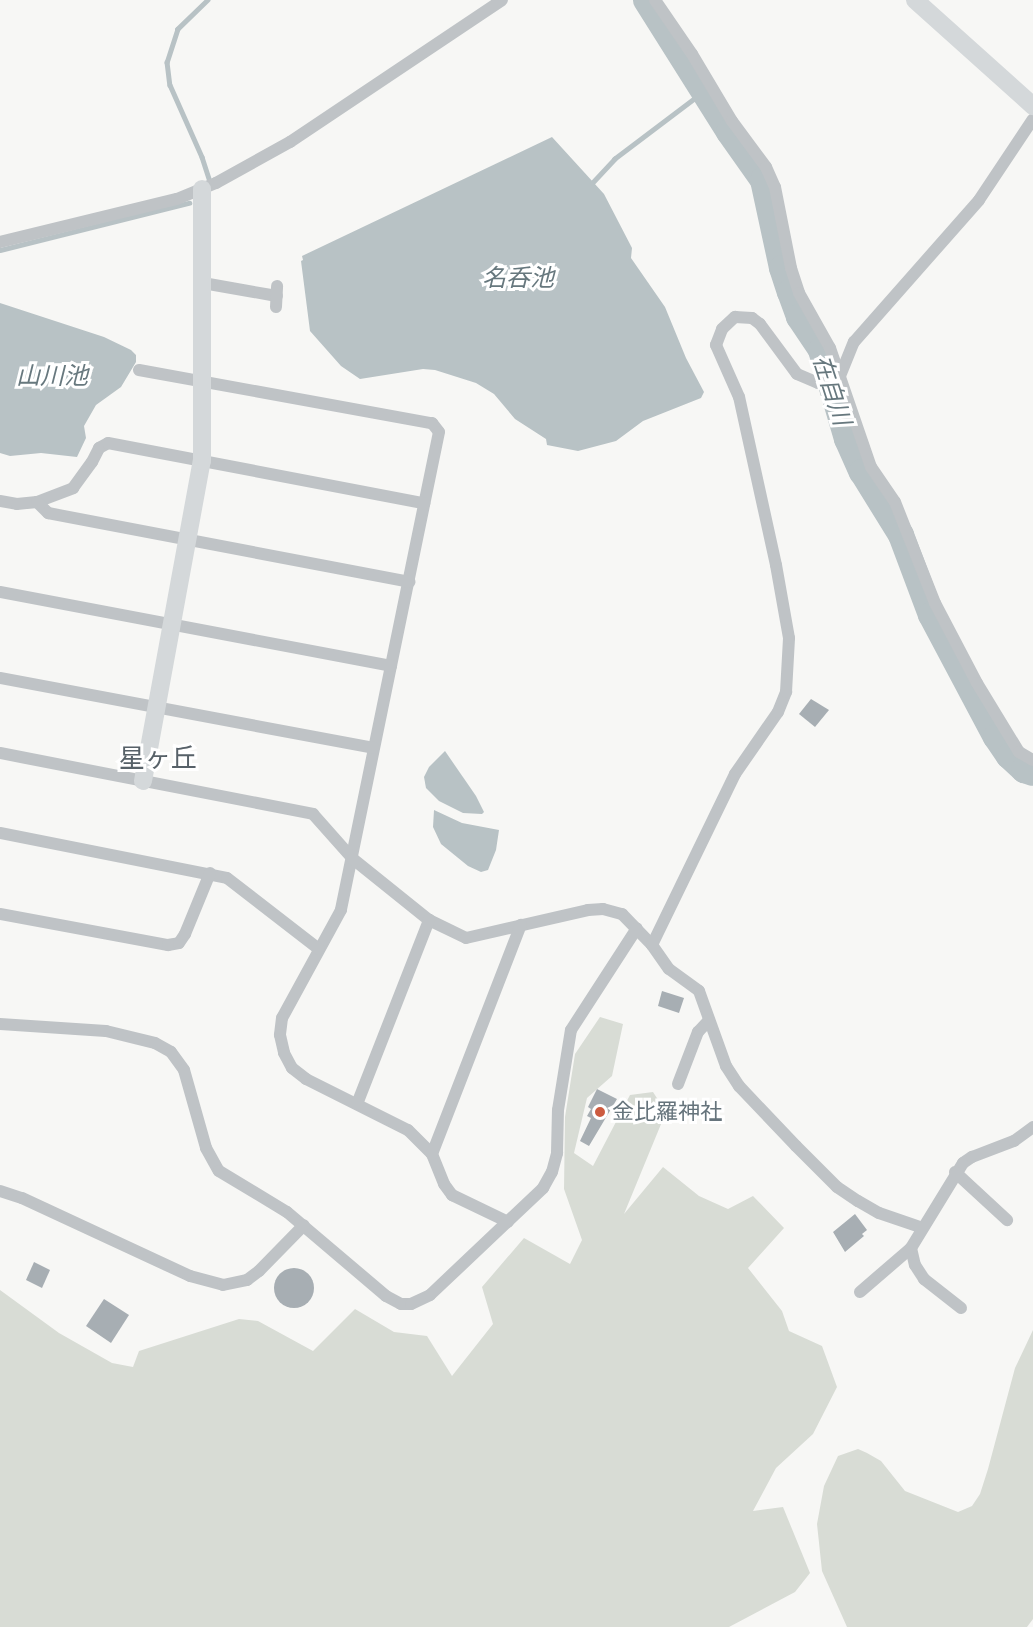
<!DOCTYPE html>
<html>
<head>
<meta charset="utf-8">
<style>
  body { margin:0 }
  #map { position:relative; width:1033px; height:1627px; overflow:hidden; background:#f7f7f5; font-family:Jost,"Noto Sans JP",sans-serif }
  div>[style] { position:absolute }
  .green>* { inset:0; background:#d8dcd5 }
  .water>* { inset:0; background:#b8c2c5 }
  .stream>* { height:4.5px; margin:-2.25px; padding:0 2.25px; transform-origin:2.25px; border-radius:2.25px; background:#b8c2c5 }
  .river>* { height:26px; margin:-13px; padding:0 13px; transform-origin:13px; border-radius:13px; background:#b8c2c5 }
  .building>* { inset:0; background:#a7aeb3 }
  .round { border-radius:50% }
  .street>* { height:12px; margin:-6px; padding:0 6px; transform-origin:6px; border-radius:6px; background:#bfc3c6 }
  .secondary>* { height:18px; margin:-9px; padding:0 9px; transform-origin:9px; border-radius:9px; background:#d4d8da }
  .dots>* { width:16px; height:16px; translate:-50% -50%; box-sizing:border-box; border:3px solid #fff; border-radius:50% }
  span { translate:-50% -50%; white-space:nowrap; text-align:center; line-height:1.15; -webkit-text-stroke:6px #fff; paint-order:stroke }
  .poi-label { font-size:22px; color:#66747c }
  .left { translate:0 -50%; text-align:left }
  .water-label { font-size:24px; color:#67787e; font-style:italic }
  .quarter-label { font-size:26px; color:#576168 }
</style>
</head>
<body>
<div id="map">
  <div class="green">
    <div style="clip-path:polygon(600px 1017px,623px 1024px,612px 1076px,587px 1098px,574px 1153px,593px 1166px,630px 1095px,653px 1092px,666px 1112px,624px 1214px,663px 1167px,699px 1196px,728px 1209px,753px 1196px,784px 1228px,748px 1268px,782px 1311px,789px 1331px,822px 1346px,837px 1387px,813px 1434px,776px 1468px,753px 1511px,783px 1507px,810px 1573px,795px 1592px,729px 1627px,0 1627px,0 1290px,59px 1333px,112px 1363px,133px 1367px,139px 1351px,239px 1319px,258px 1321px,313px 1351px,355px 1309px,394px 1332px,427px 1336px,452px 1376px,493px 1324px,482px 1287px,524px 1238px,570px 1264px,582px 1240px,564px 1189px,565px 1117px,575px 1054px)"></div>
    <div style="clip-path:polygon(1033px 1330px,1033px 1619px,1027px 1627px,847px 1627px,822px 1571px,817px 1524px,824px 1486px,838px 1456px,858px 1449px,867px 1453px,881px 1461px,905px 1491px,958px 1512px,972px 1506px,980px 1494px,988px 1469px,1015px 1368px)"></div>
  </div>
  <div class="water">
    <div style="clip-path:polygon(552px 137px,604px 194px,632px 248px,631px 258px,665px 307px,686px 358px,704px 392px,701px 398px,643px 421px,616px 441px,578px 451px,547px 445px,546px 439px,515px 419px,494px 394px,476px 383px,435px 370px,423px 369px,360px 379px,341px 366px,310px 331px,301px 261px,303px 260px,302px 256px)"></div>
    <div style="clip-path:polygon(0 303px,104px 337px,131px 350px,136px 355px,136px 362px,121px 387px,96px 405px,84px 426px,86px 438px,77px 457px,41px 453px,10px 456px,0 453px)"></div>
    <div style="clip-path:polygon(445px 751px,476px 796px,484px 812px,482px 814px,463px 813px,439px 801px,426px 788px,424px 777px,429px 767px)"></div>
    <div style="clip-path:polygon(434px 810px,462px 823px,499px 830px,496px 850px,488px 870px,481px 872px,468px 866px,441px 844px,433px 827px)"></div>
  </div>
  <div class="stream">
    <div style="left:208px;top:0;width:42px;rotate:136deg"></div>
    <div style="left:178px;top:29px;width:35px;rotate:108deg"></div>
    <div style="left:167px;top:62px;width:23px;rotate:83deg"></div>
    <div style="left:170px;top:85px;width:79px;rotate:66deg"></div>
    <div style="left:202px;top:157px;width:22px;rotate:72deg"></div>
    <div style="left:592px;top:183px;width:33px;rotate:-47deg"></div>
    <div style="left:614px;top:159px;width:101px;rotate:-37deg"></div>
    <div style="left:695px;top:98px;width:15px;rotate:-74deg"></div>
    <div style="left:0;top:250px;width:195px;rotate:-14deg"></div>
  </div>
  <div class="river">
    <div style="left:646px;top:0;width:156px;rotate:57.8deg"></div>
    <div style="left:729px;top:132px;width:59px;rotate:54.7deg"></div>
    <div style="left:763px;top:180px;width:90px;rotate:77.8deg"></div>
    <div style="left:782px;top:268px;width:25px;rotate:72deg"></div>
    <div style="left:790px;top:292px;width:27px;rotate:70deg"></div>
    <div style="left:799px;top:317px;width:40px;rotate:56deg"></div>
    <div style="left:821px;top:350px;width:93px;rotate:73.7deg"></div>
    <div style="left:847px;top:439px;width:36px;rotate:66deg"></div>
    <div style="left:862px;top:472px;width:74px;rotate:58.2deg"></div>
    <div style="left:901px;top:535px;width:85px;rotate:69.4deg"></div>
    <div style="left:931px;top:615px;width:138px;rotate:62deg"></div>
    <div style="left:996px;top:737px;width:23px;rotate:56deg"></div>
    <div style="left:1009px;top:756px;width:21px;rotate:43deg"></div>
    <div style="left:1024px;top:770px;width:9px;rotate:18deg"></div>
  </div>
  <div class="building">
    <div style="clip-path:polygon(811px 699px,829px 710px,815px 727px,799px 714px)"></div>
    <div style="clip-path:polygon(662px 991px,684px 998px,679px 1013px,658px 1006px)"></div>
    <div style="clip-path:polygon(597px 1089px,617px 1099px,589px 1146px,580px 1141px,591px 1118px,587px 1116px,591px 1109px,588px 1107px)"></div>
    <div style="clip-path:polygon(855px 1214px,867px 1230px,862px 1234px,864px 1236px,845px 1252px,833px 1232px)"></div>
    <div style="clip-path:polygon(34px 1262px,50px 1270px,42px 1288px,26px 1280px)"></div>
    <div class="round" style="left:274px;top:1268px;width:40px;height:40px"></div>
    <div style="clip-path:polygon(104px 1299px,129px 1315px,111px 1343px,86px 1326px)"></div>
  </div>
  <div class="street">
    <div style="left:655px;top:0;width:65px;rotate:55.6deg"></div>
    <div style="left:692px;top:54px;width:78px;rotate:59.2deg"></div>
    <div style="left:732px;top:121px;width:57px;rotate:53.5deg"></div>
    <div style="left:766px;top:167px;width:22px;rotate:66deg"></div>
    <div style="left:775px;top:187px;width:83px;rotate:78.8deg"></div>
    <div style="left:791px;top:268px;width:26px;rotate:72deg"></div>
    <div style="left:799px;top:293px;width:63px;rotate:60.6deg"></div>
    <div style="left:830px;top:348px;width:126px;rotate:71deg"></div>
    <div style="left:871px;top:467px;width:42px;rotate:55.6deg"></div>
    <div style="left:895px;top:502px;width:109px;rotate:68.4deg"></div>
    <div style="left:935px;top:603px;width:90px;rotate:62.3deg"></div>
    <div style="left:977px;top:683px;width:81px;rotate:58.7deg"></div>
    <div style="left:1019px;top:752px;width:16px;rotate:30deg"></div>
    <div style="left:0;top:242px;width:182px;rotate:-13.7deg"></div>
    <div style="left:177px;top:199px;width:42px;rotate:-22.3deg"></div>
    <div style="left:216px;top:183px;width:85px;rotate:-29deg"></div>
    <div style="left:290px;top:142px;width:255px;rotate:-33.8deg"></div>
    <div style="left:203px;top:283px;width:75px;rotate:10deg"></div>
    <div style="left:276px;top:307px;width:21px;rotate:-87deg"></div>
    <div style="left:139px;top:370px;width:298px;rotate:10.3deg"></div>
    <div style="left:432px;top:423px;width:11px;rotate:52deg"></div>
    <div style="left:439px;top:432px;width:488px;rotate:101.6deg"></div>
    <div style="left:341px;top:910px;width:123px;rotate:118.6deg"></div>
    <div style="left:282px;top:1018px;width:17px;rotate:97deg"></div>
    <div style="left:280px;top:1035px;width:18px;rotate:77deg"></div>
    <div style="left:284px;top:1053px;width:17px;rotate:62deg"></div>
    <div style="left:292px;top:1068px;width:18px;rotate:38deg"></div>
    <div style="left:306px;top:1079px;width:114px;rotate:26.6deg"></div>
    <div style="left:408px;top:1130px;width:34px;rotate:45deg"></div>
    <div style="left:432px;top:1154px;width:32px;rotate:68deg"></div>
    <div style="left:444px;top:1184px;width:14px;rotate:54deg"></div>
    <div style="left:452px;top:1195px;width:62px;rotate:25.7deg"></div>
    <div style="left:840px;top:376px;width:37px;rotate:-68deg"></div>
    <div style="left:854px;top:342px;width:189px;rotate:-48.6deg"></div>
    <div style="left:979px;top:200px;width:97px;rotate:-56.3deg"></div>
    <div style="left:0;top:501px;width:17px;rotate:10deg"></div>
    <div style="left:17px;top:504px;width:20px;rotate:-6deg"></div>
    <div style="left:37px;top:502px;width:39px;rotate:-21deg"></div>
    <div style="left:73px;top:488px;width:32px;rotate:-54deg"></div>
    <div style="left:92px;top:462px;width:16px;rotate:-63deg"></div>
    <div style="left:99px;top:448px;width:10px;rotate:-29deg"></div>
    <div style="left:108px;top:443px;width:322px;rotate:10.8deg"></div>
    <div style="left:37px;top:502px;width:16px;rotate:45deg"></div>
    <div style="left:48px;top:513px;width:368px;rotate:10.8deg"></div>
    <div style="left:0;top:592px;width:398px;rotate:10.7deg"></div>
    <div style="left:0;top:678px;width:380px;rotate:10.6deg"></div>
    <div style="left:0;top:753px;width:319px;rotate:11deg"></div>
    <div style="left:313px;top:814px;width:60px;rotate:48.4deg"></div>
    <div style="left:353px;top:859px;width:97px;rotate:38.8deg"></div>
    <div style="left:429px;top:920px;width:41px;rotate:25.9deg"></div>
    <div style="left:466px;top:938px;width:125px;rotate:-12.9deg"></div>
    <div style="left:588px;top:910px;width:15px;rotate:-4deg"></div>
    <div style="left:603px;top:909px;width:20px;rotate:15deg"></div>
    <div style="left:622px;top:914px;width:43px;rotate:45.9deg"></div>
    <div style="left:652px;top:945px;width:29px;rotate:55deg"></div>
    <div style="left:669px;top:969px;width:37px;rotate:36deg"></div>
    <div style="left:699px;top:991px;width:80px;rotate:70.2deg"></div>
    <div style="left:726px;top:1066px;width:24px;rotate:57deg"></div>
    <div style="left:739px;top:1086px;width:83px;rotate:46.5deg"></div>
    <div style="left:796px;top:1146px;width:58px;rotate:45deg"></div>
    <div style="left:837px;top:1187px;width:25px;rotate:34deg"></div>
    <div style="left:858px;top:1201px;width:24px;rotate:30deg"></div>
    <div style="left:879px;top:1213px;width:46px;rotate:18.8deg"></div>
    <div style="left:0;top:833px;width:231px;rotate:11.2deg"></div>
    <div style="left:227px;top:878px;width:116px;rotate:37.7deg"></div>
    <div style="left:0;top:914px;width:171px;rotate:10.5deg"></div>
    <div style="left:168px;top:945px;width:11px;rotate:-10deg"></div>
    <div style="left:179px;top:943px;width:11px;rotate:-56deg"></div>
    <div style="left:185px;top:934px;width:66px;rotate:-67.7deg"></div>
    <div style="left:652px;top:945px;width:190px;rotate:-64.1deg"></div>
    <div style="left:735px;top:774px;width:75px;rotate:-55.3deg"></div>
    <div style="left:778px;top:712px;width:22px;rotate:-68deg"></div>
    <div style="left:786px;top:692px;width:54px;rotate:-86.8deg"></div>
    <div style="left:789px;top:638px;width:74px;rotate:-100.1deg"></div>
    <div style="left:776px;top:565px;width:172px;rotate:-102.4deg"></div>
    <div style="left:739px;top:397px;width:57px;rotate:-113.9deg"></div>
    <div style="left:716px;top:345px;width:17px;rotate:-69deg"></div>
    <div style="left:722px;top:329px;width:18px;rotate:-43deg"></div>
    <div style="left:735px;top:317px;width:17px;rotate:3deg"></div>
    <div style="left:752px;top:318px;width:10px;rotate:37deg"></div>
    <div style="left:760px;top:324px;width:62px;rotate:53.5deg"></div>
    <div style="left:797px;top:374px;width:23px;rotate:23deg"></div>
    <div style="left:818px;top:383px;width:23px;rotate:-18deg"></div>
    <div style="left:0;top:1024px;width:106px;rotate:3.8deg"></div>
    <div style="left:106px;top:1031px;width:50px;rotate:13.8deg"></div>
    <div style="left:155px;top:1043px;width:18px;rotate:29deg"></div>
    <div style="left:171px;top:1052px;width:22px;rotate:54deg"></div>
    <div style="left:184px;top:1070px;width:81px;rotate:74.2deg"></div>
    <div style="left:206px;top:1148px;width:26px;rotate:61deg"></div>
    <div style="left:219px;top:1171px;width:79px;rotate:31.1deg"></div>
    <div style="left:287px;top:1212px;width:130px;rotate:40.3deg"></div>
    <div style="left:386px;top:1296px;width:17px;rotate:28deg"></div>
    <div style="left:401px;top:1304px;width:10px"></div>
    <div style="left:411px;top:1304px;width:21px;rotate:-25deg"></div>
    <div style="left:430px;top:1295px;width:156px;rotate:-43.4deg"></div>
    <div style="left:543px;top:1188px;width:18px;rotate:-61deg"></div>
    <div style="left:552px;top:1172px;width:20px;rotate:-75deg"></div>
    <div style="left:557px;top:1153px;width:43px;rotate:-88.7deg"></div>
    <div style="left:558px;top:1110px;width:81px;rotate:-80.8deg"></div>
    <div style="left:571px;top:1030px;width:121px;rotate:-57.1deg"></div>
    <div style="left:678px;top:1084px;width:56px;rotate:-69deg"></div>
    <div style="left:698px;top:1032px;width:16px;rotate:-47deg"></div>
    <div style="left:357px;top:1104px;width:198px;rotate:-68.6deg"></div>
    <div style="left:432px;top:1154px;width:246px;rotate:-68.8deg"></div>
    <div style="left:955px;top:1172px;width:71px;rotate:42.7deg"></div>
    <div style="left:0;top:1191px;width:23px;rotate:18deg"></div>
    <div style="left:22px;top:1198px;width:185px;rotate:24.9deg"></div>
    <div style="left:190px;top:1276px;width:34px;rotate:15deg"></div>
    <div style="left:223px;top:1285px;width:25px;rotate:-12deg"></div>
    <div style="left:247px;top:1280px;width:15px;rotate:-37deg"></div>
    <div style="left:259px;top:1271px;width:64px;rotate:-45.6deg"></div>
    <div style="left:911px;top:1248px;width:17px;rotate:77deg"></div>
    <div style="left:915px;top:1265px;width:17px;rotate:57deg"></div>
    <div style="left:924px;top:1279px;width:47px;rotate:38.1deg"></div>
    <div style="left:860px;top:1292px;width:67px;rotate:-40.8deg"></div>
    <div style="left:911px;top:1248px;width:100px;rotate:-58.5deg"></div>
    <div style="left:963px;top:1163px;width:11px;rotate:-34deg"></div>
    <div style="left:972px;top:1157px;width:45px;rotate:-20.9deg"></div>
    <div style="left:1014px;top:1141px;width:24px;rotate:-36deg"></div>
  </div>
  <div class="secondary">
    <div style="left:915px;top:0;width:159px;rotate:41.9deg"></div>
    <div style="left:143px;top:781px;width:325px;rotate:-79.6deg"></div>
    <div style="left:202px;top:461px;width:272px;rotate:-90deg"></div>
  </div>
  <div class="dots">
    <div style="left:600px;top:1112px;background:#cc5b40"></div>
  </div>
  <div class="poi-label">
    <span class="left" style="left:612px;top:1112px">金比羅神社</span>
  </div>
  <div class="water-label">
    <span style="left:518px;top:278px">名呑池</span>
    <span style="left:52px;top:376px">山川池</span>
    <span style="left:832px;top:390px;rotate:72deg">在自川</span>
  </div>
  <div class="quarter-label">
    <span style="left:158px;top:759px">星ヶ丘</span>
  </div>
</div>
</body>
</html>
